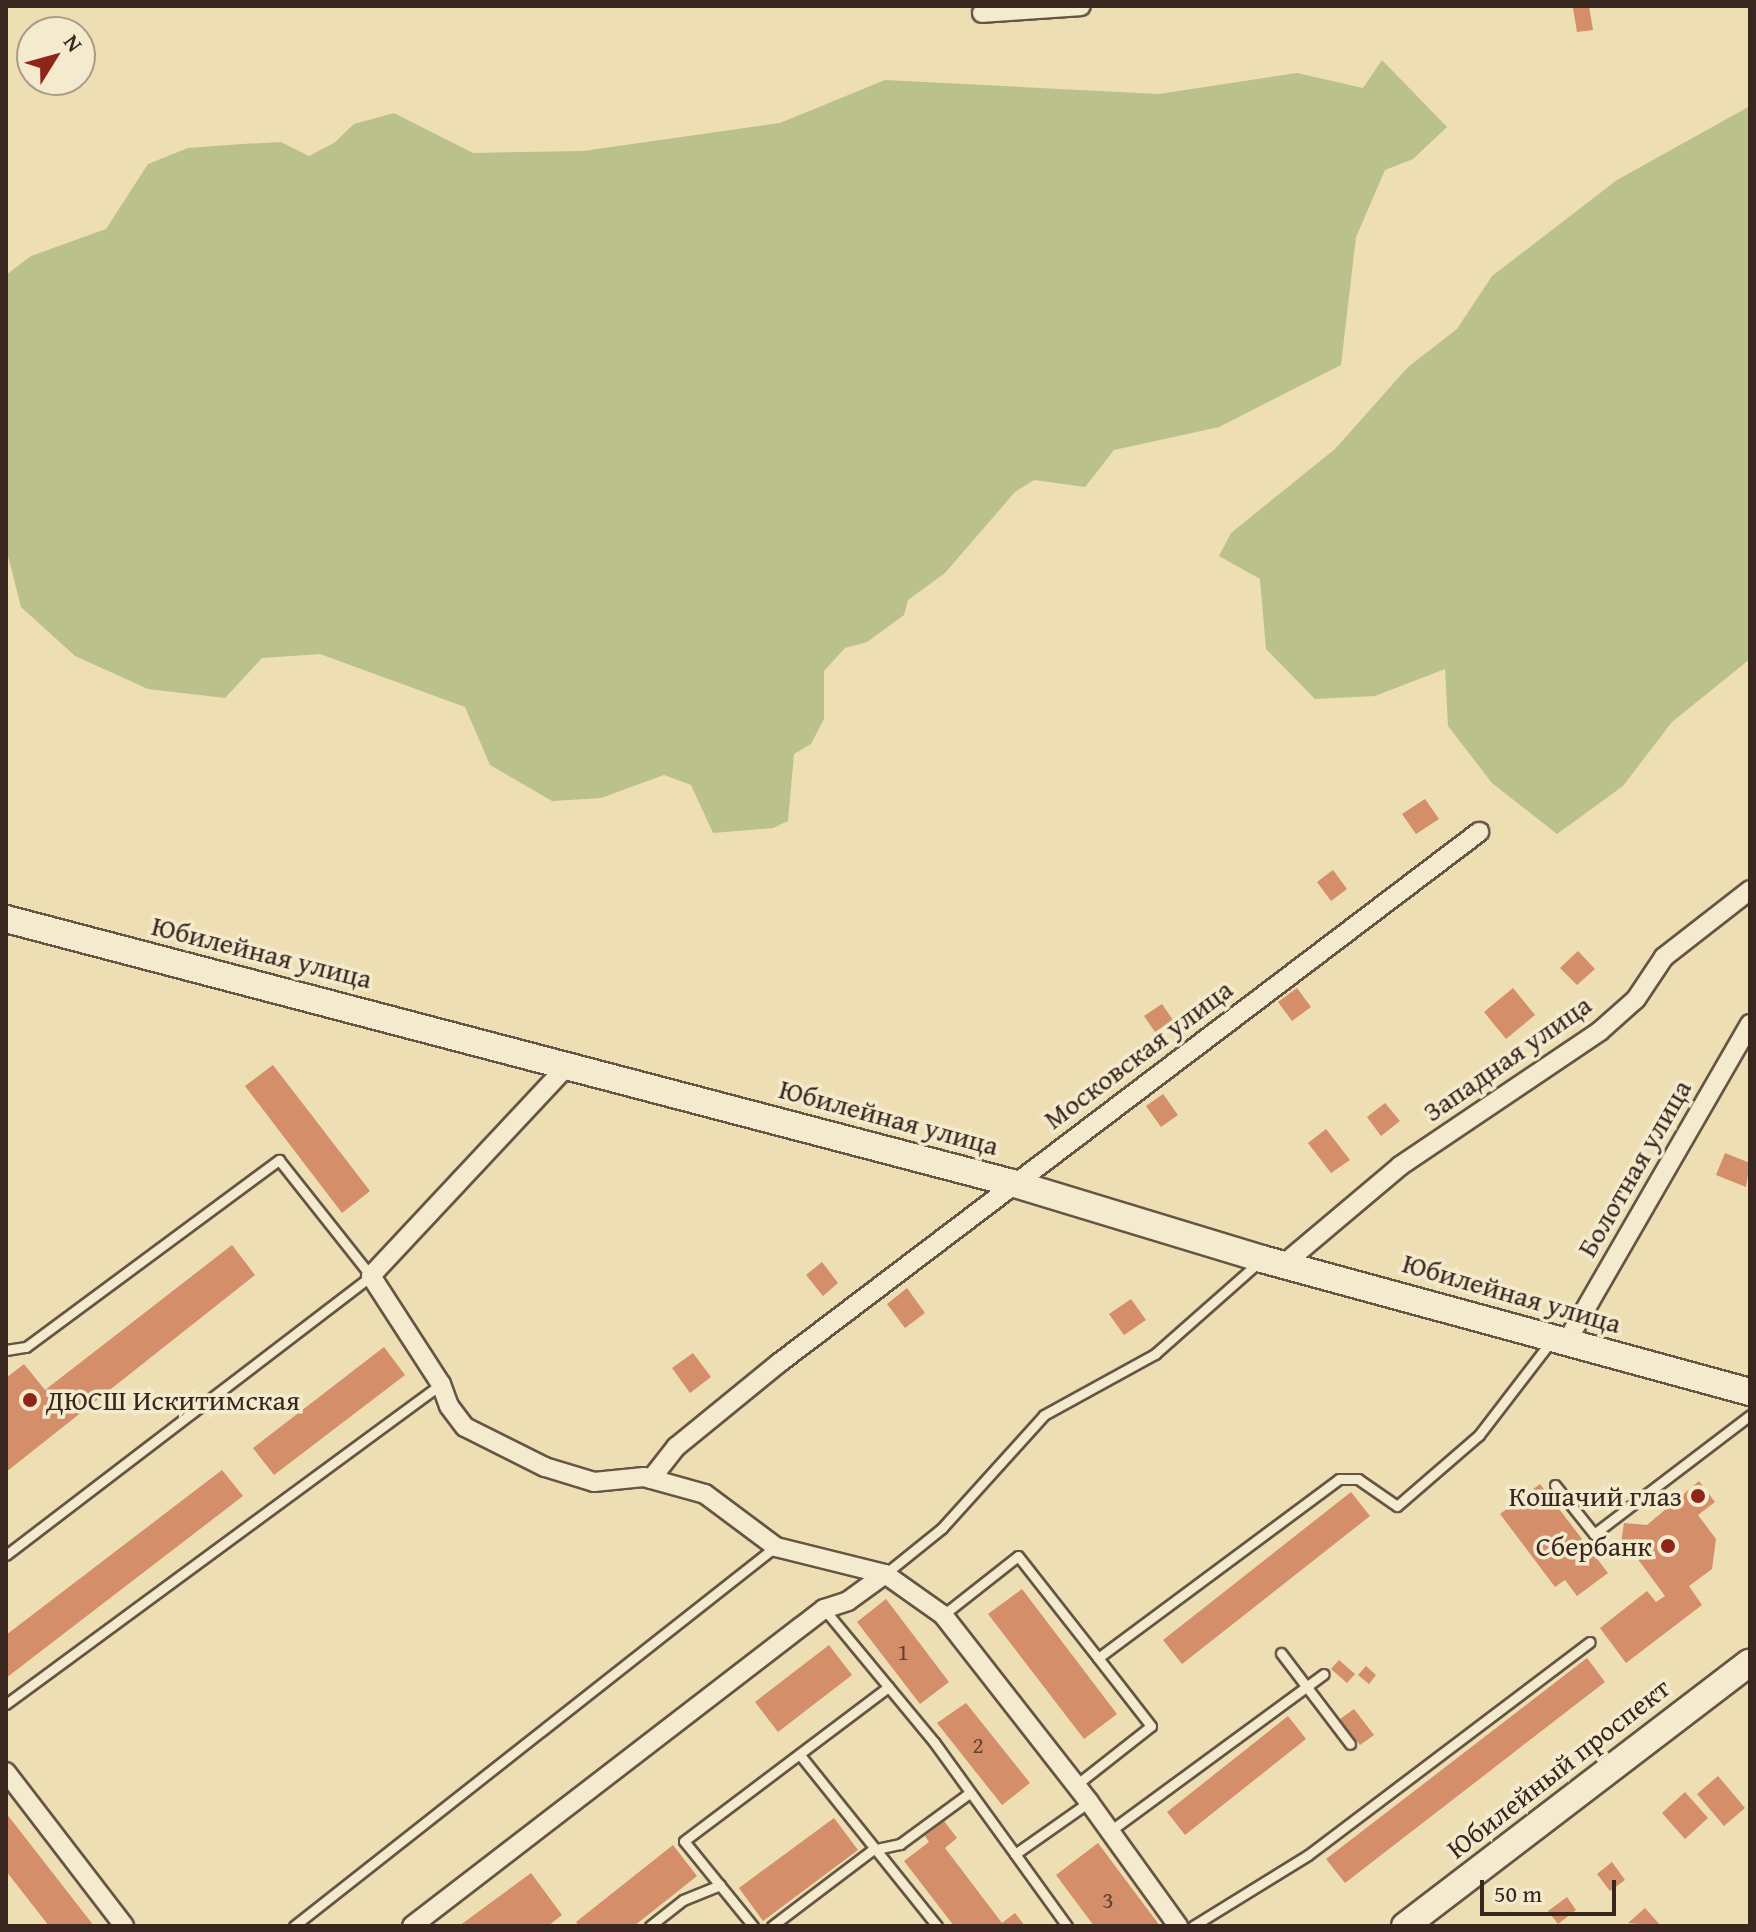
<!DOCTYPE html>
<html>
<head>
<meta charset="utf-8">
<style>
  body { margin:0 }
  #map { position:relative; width:1756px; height:1932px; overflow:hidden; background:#eedeb3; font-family:"Gentium Book Plus",serif }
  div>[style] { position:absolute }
  .green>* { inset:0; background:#bac18b }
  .building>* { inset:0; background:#d48e69 }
  .roads { filter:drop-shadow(2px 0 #654) drop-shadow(-2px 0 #654) drop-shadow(0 2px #654) drop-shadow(0 -2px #654) }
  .service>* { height:9px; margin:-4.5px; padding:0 4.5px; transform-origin:4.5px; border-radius:4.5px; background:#f4eace }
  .minor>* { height:18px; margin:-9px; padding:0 9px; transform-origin:9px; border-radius:9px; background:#f4eace }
  .secondary>* { height:26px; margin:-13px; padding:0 13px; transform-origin:13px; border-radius:13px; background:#f4eace }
  .dots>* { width:22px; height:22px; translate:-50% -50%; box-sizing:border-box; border:4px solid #f4eace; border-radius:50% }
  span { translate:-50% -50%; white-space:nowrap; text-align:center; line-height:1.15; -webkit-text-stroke:7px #f4eace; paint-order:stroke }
  .number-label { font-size:24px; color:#604132 }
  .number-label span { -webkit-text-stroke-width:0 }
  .street-label { font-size:28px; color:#39271f }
  .poi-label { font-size:28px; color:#39271f }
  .left { translate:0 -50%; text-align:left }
  .right { translate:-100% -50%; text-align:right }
  .frame { position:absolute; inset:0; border:8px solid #39271f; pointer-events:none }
  .north { position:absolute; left:16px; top:16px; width:80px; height:80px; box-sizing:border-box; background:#f4eace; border:2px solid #a99c88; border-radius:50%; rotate:53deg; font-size:22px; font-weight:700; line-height:32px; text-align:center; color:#39271f }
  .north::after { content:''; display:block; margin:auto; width:28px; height:36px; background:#8f2418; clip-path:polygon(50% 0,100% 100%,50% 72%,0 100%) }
  .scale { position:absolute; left:1480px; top:1880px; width:136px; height:36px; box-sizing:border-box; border:4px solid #39271f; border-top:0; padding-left:10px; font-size:24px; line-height:28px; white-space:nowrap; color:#39271f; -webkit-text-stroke:6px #f4eace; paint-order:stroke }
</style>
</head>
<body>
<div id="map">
  <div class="green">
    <div style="clip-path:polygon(1382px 60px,1447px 127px,1413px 159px,1385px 170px,1356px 237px,1341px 365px,1219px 427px,1114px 450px,1085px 487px,1034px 480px,1015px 492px,945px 573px,908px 600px,904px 615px,867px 642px,845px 648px,824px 671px,824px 719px,811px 744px,794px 754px,788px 821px,773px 828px,713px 833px,691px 785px,664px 775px,601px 798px,552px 801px,490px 765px,465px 707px,320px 654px,262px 658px,225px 698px,148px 689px,75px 656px,21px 607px,6px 548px,6px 275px,31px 256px,106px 229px,148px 164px,188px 148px,242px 144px,281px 142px,309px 156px,334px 143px,354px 124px,394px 113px,473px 153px,583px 151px,780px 123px,885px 80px,1159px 94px,1297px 73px,1363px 88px)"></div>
    <div style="clip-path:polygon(1750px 106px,1750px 659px,1672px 722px,1623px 786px,1557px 834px,1492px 783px,1448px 726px,1445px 669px,1375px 696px,1315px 699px,1266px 649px,1260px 579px,1219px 556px,1231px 533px,1335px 449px,1408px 367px,1457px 329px,1492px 276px,1617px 180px)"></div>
  </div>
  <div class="building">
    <div style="clip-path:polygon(1589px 6px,1593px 30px,1577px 32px,1573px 8px)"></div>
    <div style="clip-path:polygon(1425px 799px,1439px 819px,1416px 834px,1402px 814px)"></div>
    <div style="clip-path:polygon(1333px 870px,1347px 889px,1331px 901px,1317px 882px)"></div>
    <div style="clip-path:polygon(1578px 951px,1595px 969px,1577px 985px,1560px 968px)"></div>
    <div style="clip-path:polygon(1297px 988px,1311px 1007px,1292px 1021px,1278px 1002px)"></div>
    <div style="clip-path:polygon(1513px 988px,1535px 1015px,1506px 1039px,1484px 1012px)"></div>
    <div style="clip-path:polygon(1162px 1004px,1173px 1020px,1155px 1032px,1144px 1016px)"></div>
    <div style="clip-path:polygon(273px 1065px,370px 1191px,342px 1213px,245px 1086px)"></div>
    <div style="clip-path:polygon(1163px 1094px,1178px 1115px,1161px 1127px,1146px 1106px)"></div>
    <div style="clip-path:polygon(1385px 1103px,1400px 1121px,1381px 1136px,1367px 1117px)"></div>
    <div style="clip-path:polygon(1326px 1129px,1350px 1160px,1331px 1173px,1308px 1143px)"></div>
    <div style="clip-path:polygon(1725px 1153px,1750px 1163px,1746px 1187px,1716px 1175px)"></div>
    <div style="clip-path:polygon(232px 1245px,255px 1275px,6px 1472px,6px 1378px,24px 1364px,45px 1390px)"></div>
    <div style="clip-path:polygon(822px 1262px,838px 1283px,823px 1296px,806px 1275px)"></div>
    <div style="clip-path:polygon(907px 1288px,925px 1313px,905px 1328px,887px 1304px)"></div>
    <div style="clip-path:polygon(1131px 1299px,1146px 1320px,1124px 1335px,1109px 1314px)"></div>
    <div style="clip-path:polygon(384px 1347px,405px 1375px,274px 1475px,253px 1448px)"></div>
    <div style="clip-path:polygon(693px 1353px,711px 1377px,690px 1393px,672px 1368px)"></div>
    <div style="clip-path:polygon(222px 1470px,243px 1496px,6px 1678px,6px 1635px)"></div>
    <div style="clip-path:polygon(1699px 1481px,1715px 1502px,1698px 1515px,1716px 1539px,1712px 1569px,1689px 1586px,1702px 1605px,1626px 1663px,1600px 1628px,1647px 1591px,1656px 1602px,1665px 1596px,1637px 1558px,1619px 1556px,1624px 1523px,1647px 1525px)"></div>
    <div style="clip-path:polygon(1540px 1484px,1608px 1573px,1577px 1596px,1565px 1580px,1555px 1587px,1500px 1514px)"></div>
    <div style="clip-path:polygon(1351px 1492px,1370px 1516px,1182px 1664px,1163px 1640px)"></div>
    <div style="clip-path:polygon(1022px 1589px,1117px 1714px,1084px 1739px,988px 1614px)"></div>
    <div style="clip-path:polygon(886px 1599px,949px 1682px,920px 1704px,857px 1622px)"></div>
    <div style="clip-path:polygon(829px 1645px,852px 1675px,778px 1732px,755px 1702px)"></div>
    <div style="clip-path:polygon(1587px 1658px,1605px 1682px,1345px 1883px,1326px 1859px)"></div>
    <div style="clip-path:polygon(1339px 1660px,1355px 1674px,1347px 1683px,1331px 1669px)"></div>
    <div style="clip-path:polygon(1366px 1666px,1376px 1675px,1369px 1684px,1358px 1675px)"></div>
    <div style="clip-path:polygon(966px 1703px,1030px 1783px,1002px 1805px,937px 1723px)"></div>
    <div style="clip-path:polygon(1354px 1709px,1374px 1735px,1360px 1745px,1340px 1719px)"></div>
    <div style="clip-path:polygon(1288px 1716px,1306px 1739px,1185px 1835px,1167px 1812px)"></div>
    <div style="clip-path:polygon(1718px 1776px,1745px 1808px,1724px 1826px,1697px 1794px)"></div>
    <div style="clip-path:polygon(1685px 1792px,1708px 1818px,1685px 1839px,1662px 1813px)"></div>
    <div style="clip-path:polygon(6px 1813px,94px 1926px,49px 1926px,6px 1871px)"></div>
    <div style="clip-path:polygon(834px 1818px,858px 1850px,763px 1921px,739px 1888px)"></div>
    <div style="clip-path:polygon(944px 1821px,957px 1838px,945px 1848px,1002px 1923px,1015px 1913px,1025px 1926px,954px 1926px,904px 1861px,929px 1842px,925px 1836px)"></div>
    <div style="clip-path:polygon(1098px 1843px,1160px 1926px,1094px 1926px,1056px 1875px)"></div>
    <div style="clip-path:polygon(673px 1845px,697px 1876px,634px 1926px,579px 1926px,576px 1922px)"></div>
    <div style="clip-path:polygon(1612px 1862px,1625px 1880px,1610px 1891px,1597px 1874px)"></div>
    <div style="clip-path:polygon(531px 1873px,562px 1915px,548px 1926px,459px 1926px)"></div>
    <div style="clip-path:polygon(1567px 1897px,1576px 1910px,1558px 1924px,1548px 1911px)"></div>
    <div style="clip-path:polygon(1645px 1908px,1661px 1926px,1628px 1923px)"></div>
  </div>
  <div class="roads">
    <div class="service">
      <div style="left:6px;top:1350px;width:20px;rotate:-9deg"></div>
      <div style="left:26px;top:1347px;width:315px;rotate:-36.5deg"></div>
      <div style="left:279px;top:1160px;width:148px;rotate:51.6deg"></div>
      <div style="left:371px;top:1276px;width:459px;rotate:142.6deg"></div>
      <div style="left:1555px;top:1485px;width:63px;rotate:51.5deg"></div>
      <div style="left:1594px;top:1534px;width:196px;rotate:-37.3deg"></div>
      <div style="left:885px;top:1574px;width:73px;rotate:-38.9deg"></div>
      <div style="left:942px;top:1528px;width:152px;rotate:-47.9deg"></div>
      <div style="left:1044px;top:1415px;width:127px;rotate:-28.8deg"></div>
      <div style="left:1155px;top:1354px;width:140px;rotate:-41.5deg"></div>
      <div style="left:824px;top:1609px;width:173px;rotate:50.4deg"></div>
      <div style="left:934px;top:1742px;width:138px;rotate:54.1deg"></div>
      <div style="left:1015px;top:1854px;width:90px;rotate:-35.1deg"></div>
      <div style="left:943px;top:1615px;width:95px;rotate:-38.2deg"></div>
      <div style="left:1018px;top:1556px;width:130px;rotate:51.9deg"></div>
      <div style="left:1281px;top:1653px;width:114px;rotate:52.8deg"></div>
      <div style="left:6px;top:1704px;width:540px;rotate:-36.34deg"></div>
      <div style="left:800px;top:1755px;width:219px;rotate:51.3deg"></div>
      <div style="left:1076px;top:1785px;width:95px;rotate:-38.2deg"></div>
      <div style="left:1151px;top:1726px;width:86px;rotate:-127.9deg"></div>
      <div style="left:1098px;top:1658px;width:300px;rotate:-36.6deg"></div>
      <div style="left:1339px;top:1479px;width:19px"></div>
      <div style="left:1358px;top:1479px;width:47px;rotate:34.7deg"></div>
      <div style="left:1397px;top:1506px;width:108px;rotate:-40.9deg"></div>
      <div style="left:1479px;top:1435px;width:120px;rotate:-52.5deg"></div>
      <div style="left:1110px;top:1831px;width:265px;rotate:-36.3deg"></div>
      <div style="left:1015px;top:1854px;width:89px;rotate:54.2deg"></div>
      <div style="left:294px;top:1926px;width:612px;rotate:-38.24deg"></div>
      <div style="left:650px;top:1926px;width:42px;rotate:-38.2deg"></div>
      <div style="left:683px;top:1900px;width:40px;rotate:-22deg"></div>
      <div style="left:753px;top:1926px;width:109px;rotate:-129.1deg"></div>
      <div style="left:684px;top:1841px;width:256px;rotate:-37deg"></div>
      <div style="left:772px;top:1926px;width:126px;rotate:-37.2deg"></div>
      <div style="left:872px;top:1850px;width:29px;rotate:-12deg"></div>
      <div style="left:900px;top:1844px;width:84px;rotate:-36.3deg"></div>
      <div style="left:1193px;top:1926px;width:135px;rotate:-31.7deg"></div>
      <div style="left:1308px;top:1855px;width:353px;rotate:-37.1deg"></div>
    </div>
    <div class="minor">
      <div style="left:982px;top:13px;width:99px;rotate:-4deg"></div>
      <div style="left:570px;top:1063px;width:291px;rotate:133.1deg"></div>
      <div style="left:371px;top:1276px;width:129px;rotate:57.1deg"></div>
      <div style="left:441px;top:1384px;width:23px;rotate:70deg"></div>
      <div style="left:449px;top:1406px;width:26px;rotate:53deg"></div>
      <div style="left:465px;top:1427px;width:89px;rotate:26.6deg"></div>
      <div style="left:545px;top:1467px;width:51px;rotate:17deg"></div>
      <div style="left:594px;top:1482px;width:50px;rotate:-5.7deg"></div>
      <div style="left:644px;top:1477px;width:63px;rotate:15.6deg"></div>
      <div style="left:705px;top:1494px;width:89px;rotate:36.7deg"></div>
      <div style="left:776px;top:1547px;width:112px;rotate:13.9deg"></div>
      <div style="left:885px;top:1574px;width:71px;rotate:35.3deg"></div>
      <div style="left:943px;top:1615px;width:237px;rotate:52deg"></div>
      <div style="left:1089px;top:1802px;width:153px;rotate:54.3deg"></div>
      <div style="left:1285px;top:1263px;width:150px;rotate:-40.1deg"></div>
      <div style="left:1400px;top:1166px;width:241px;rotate:-34deg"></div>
      <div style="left:1600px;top:1031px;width:48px;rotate:-41.6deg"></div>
      <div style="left:1636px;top:999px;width:50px;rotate:-56.3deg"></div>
      <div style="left:1664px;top:957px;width:109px;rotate:-37.9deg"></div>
      <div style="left:1567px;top:1341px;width:366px;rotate:-60deg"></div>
      <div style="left:651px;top:1479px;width:41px;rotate:-52deg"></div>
      <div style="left:676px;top:1447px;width:133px;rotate:-39.2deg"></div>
      <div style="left:779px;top:1363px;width:879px;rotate:-37.18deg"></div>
      <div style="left:6px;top:1772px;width:194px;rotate:52.5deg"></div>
      <div style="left:412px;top:1926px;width:520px;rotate:-37.58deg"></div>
      <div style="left:824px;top:1609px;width:25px;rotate:-18deg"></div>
      <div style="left:848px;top:1601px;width:46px;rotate:-36.1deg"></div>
    </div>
    <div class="secondary">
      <div style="left:6px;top:919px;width:1040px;rotate:14.7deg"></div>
      <div style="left:1012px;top:1183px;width:261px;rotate:16.9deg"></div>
      <div style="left:1262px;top:1259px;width:506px;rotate:15.25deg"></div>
      <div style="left:1405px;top:1926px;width:434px;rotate:-37.4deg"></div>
    </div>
  </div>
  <div class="dots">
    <div style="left:30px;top:1400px;background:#8f2418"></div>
    <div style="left:1698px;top:1496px;background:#8f2418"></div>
    <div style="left:1668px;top:1546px;background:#8f2418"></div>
  </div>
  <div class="number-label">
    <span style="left:903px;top:1652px">1</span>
    <span style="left:978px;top:1745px">2</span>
    <span style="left:1108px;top:1900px">3</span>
  </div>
  <div class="street-label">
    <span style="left:262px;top:952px;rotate:14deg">Юбилейная улица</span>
    <span style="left:1138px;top:1054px;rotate:-37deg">Московская улица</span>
    <span style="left:1507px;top:1058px;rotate:-35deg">Западная улица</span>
    <span style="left:889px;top:1117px;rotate:15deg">Юбилейная улица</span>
    <span style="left:1634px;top:1168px;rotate:-60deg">Болотная улица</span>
    <span style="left:1512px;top:1293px;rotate:16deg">Юбилейная улица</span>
    <span style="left:1558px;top:1768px;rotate:-38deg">Юбилейный проспект</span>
  </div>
  <div class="poi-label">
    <span class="left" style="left:46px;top:1400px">ДЮСШ Искитимская</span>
    <span class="right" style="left:1682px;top:1496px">Кошачий глаз</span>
    <span class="right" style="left:1652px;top:1546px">Сбербанк</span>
  </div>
  <div class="frame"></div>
  <div class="north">N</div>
  <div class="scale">50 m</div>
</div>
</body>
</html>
